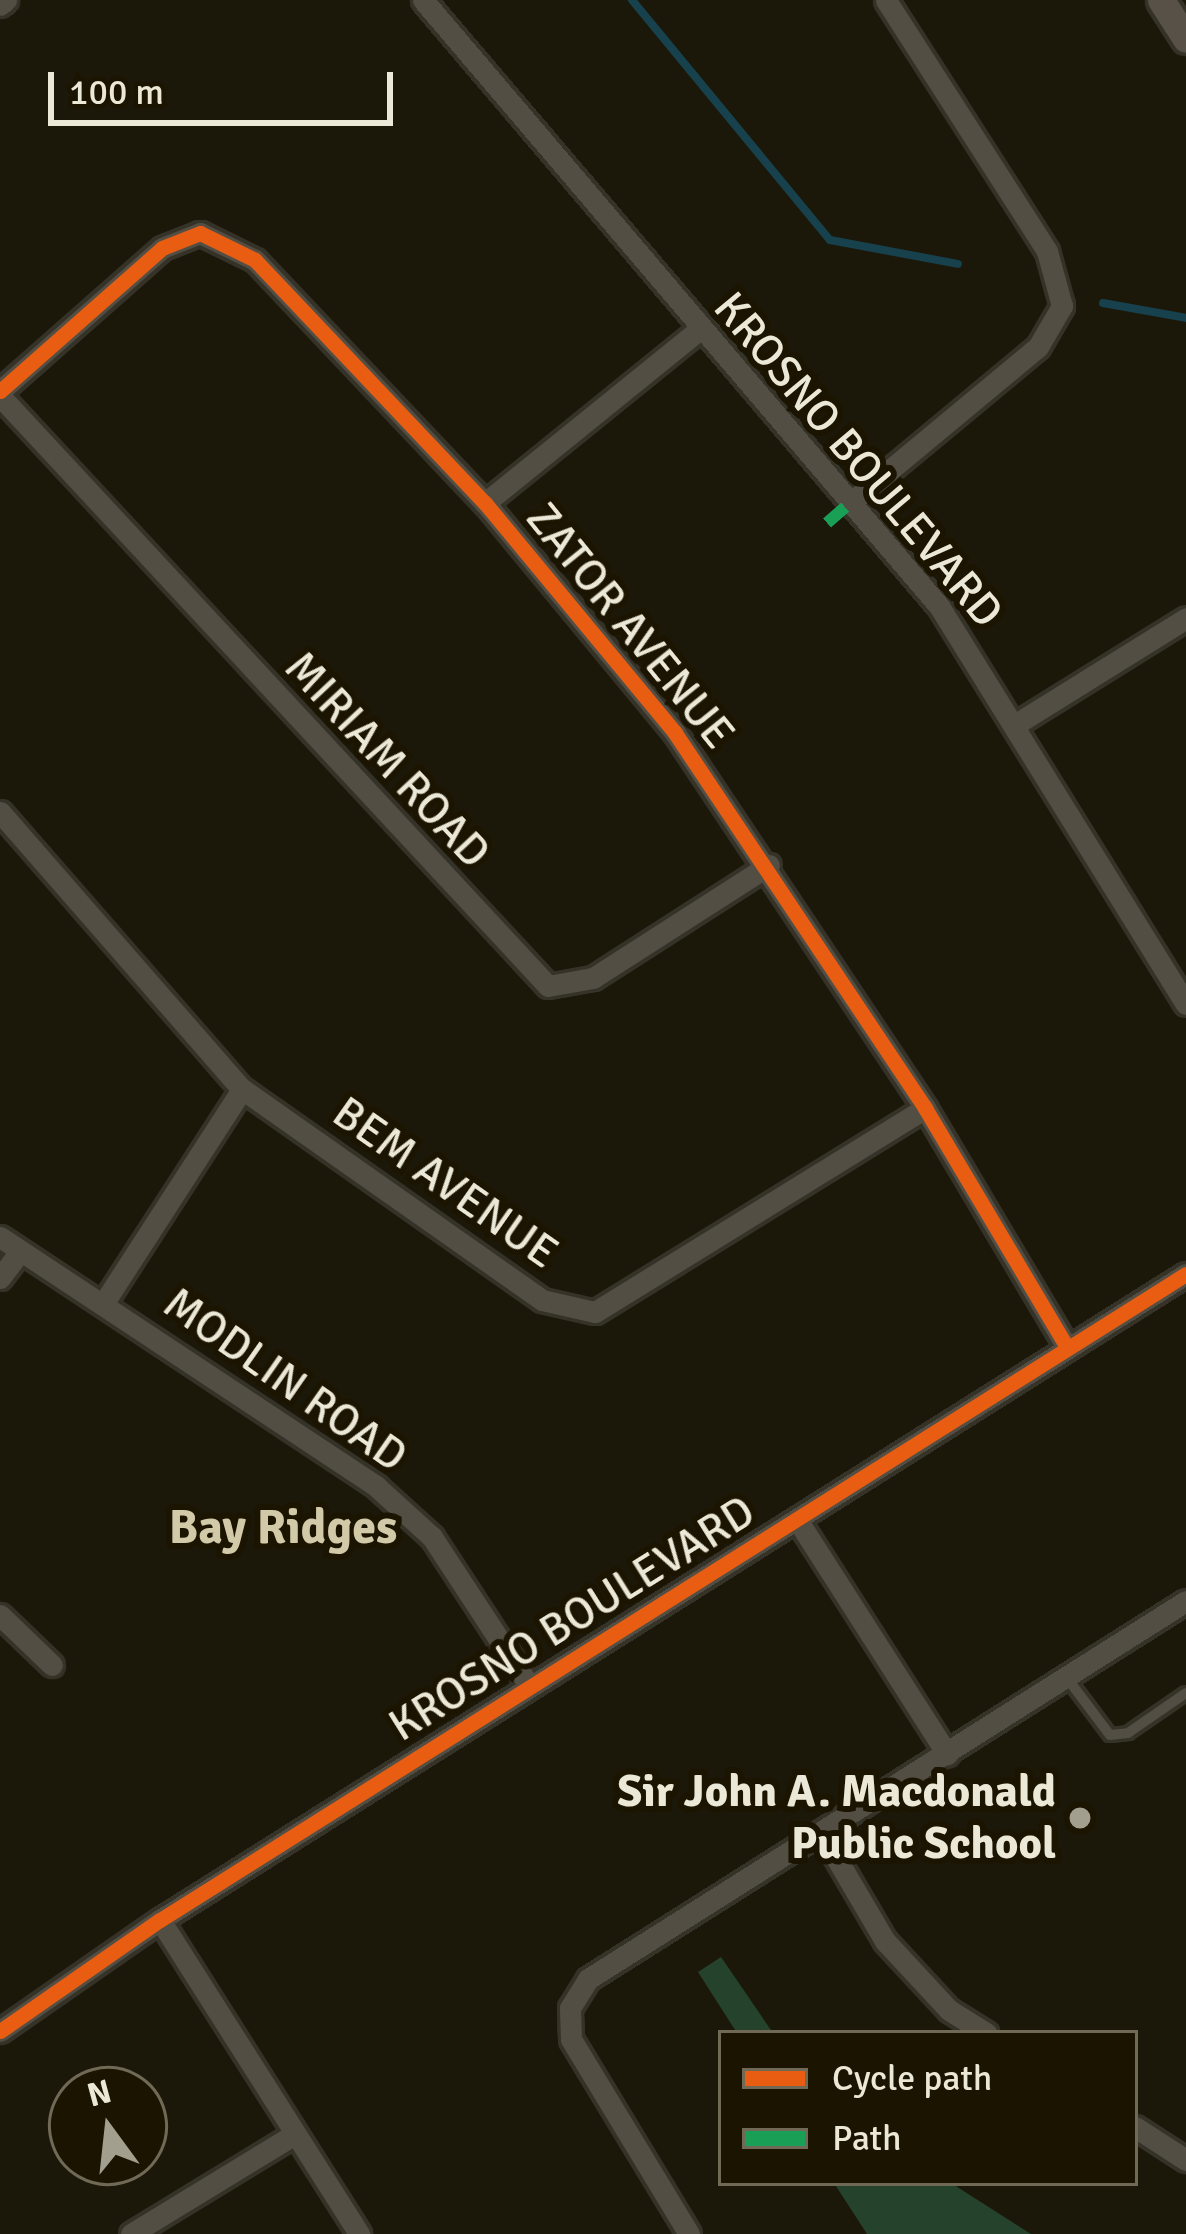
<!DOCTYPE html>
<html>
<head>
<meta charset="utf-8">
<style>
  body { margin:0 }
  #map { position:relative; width:1186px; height:2234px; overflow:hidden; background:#1c1809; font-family:Signika,sans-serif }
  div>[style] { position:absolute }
  .green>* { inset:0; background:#25432c }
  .stream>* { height:8px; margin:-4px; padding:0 4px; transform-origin:4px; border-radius:4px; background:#17414c }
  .roads { filter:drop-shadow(3px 0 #353228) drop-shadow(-3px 0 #353228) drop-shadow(0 3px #353228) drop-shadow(0 -3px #353228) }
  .lane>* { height:10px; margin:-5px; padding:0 5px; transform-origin:5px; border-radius:5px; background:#524e43 }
  .street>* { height:21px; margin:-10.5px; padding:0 10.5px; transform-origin:10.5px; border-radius:10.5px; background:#524e43 }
  .secondary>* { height:27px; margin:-13.5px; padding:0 13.5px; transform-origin:13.5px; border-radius:13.5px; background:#575147 }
  .quiet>* { height:12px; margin-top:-6px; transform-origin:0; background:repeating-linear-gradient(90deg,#1a9f57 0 24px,transparent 0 36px) }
  .cycleway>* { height:15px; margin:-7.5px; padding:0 7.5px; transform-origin:7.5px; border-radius:7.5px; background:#e95d12 }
  .dots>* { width:33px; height:33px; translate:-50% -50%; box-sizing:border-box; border:6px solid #1b1400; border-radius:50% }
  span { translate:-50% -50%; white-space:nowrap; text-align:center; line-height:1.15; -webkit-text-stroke:12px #1b1400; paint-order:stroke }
  .street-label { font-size:45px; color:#ece8d7 }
  .poi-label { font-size:45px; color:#ece8d7; font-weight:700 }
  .right { translate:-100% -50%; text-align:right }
  .neighbourhood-label { font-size:48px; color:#d2c9a8; font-weight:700 }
  .legend { position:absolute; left:718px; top:2030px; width:420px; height:156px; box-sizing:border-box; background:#1b1400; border:3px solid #6f6956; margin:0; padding:15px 21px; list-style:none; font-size:36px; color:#ece8d7 }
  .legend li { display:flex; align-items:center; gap:24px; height:60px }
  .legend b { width:60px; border:3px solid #6f6956 }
  .north { position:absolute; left:48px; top:2066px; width:120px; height:120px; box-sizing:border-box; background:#1b1400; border:3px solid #6f6956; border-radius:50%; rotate:345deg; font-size:33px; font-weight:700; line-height:48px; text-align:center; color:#ece8d7 }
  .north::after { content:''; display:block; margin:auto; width:42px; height:54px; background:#a39f8f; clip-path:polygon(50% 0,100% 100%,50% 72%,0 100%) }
  .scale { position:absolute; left:48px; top:72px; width:345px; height:54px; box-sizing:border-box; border:6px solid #ece8d7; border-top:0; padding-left:15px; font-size:36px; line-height:42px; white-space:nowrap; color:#ece8d7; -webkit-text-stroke:9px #1b1400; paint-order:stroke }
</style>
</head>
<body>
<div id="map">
  <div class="green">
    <div style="clip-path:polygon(721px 1957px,773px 2033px,737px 2033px,698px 1972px)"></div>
    <div style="clip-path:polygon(834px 2183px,951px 2183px,1031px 2234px,867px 2234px)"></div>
  </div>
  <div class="stream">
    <div style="left:632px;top:0;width:311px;rotate:50.5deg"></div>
    <div style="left:830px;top:240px;width:130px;rotate:10.6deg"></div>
    <div style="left:1103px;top:303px;width:84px;rotate:10.2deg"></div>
  </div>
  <div class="roads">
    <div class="lane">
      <div style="left:1067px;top:1678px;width:71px;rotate:53deg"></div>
      <div style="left:1110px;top:1735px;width:18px;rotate:-6deg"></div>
      <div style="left:1128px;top:1733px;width:70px;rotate:-34.6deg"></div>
    </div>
    <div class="street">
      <div style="left:423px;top:0;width:796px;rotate:49.59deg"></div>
      <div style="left:939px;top:606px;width:468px;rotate:58.2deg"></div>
      <div style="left:0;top:5px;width:8px;rotate:-40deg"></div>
      <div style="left:0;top:391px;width:216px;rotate:-41.4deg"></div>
      <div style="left:162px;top:248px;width:41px;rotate:-21.5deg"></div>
      <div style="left:200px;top:233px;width:61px;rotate:26.1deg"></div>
      <div style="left:255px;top:260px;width:335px;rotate:46.6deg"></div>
      <div style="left:485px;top:503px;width:298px;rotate:50.4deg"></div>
      <div style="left:675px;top:733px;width:451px;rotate:56.3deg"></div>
      <div style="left:925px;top:1108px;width:278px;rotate:59.3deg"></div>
      <div style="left:0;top:396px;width:805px;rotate:47.11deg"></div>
      <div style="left:548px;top:986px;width:46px;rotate:-10.1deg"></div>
      <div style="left:593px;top:978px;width:209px;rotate:-32.7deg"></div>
      <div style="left:485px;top:503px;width:275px;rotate:-39deg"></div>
      <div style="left:850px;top:503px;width:244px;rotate:-39.7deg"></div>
      <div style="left:1038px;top:347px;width:48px;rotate:-59.7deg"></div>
      <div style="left:1062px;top:306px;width:57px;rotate:-105.3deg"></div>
      <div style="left:1047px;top:251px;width:298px;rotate:-122.7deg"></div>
      <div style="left:1016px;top:724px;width:200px;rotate:-31.9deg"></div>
      <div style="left:0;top:812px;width:368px;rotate:48.9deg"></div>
      <div style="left:242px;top:1089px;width:367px;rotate:35.1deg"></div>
      <div style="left:542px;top:1300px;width:54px;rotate:12.8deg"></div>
      <div style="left:595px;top:1312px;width:388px;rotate:-31.7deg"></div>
      <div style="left:0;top:1237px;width:452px;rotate:33.5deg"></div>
      <div style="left:377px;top:1487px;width:74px;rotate:42.3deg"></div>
      <div style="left:432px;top:1537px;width:177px;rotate:56.8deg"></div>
      <div style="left:0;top:1278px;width:34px;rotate:-53deg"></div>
      <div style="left:105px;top:1301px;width:252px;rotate:-57.1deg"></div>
      <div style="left:798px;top:1521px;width:277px;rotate:57.4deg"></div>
      <div style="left:0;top:1615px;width:72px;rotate:43.9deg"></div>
      <div style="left:821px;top:1832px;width:126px;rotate:59.6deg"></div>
      <div style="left:885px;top:1941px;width:94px;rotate:47.2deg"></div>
      <div style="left:949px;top:2010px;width:44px;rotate:31.9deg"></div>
      <div style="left:160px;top:1920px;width:372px;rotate:57.6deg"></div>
      <div style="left:0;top:2031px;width:195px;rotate:-34.8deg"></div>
      <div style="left:160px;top:1920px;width:1212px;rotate:-32.2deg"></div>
      <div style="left:1135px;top:2127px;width:61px;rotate:32.9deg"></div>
      <div style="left:131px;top:2234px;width:192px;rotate:-31.4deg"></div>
      <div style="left:689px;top:2234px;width:228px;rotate:-121.2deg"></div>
      <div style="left:571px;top:2039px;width:31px;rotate:-92deg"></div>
      <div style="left:570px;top:2008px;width:34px;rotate:-58deg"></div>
      <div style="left:588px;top:1979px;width:707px;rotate:-32.3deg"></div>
    </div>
    <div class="secondary">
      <div style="left:1161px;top:0;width:46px;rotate:57.3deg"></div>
    </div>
  </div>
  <div class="quiet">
    <div style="left:827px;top:523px;width:30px;rotate:-41deg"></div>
  </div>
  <div class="cycleway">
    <div style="left:0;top:391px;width:216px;rotate:-41.4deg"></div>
    <div style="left:162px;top:248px;width:41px;rotate:-21.5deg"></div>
    <div style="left:200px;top:233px;width:61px;rotate:26.1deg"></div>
    <div style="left:255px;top:260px;width:335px;rotate:46.6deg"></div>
    <div style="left:485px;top:503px;width:298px;rotate:50.4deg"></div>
    <div style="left:675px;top:733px;width:451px;rotate:56.3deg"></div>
    <div style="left:925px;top:1108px;width:278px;rotate:59.3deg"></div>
    <div style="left:0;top:2031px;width:195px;rotate:-34.8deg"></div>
    <div style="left:160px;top:1920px;width:1212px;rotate:-32.2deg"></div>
  </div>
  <div class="dots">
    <div style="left:1080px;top:1818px;background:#a39f8f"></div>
  </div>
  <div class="street-label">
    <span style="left:858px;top:460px;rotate:50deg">KROSNO BOULEVARD</span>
    <span style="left:630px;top:626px;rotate:51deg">ZATOR AVENUE</span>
    <span style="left:387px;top:760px;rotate:47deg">MIRIAM ROAD</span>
    <span style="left:445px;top:1183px;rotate:35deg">BEM AVENUE</span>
    <span style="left:285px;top:1380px;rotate:35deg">MODLIN ROAD</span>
    <span style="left:572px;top:1619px;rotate:-32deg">KROSNO BOULEVARD</span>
  </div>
  <div class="poi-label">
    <span class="right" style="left:1056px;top:1818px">Sir John A. Macdonald<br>Public School</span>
  </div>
  <div class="neighbourhood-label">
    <span style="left:283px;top:1528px">Bay Ridges</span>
  </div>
  <ul class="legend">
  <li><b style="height:15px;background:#e95d12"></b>Cycle path</li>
  <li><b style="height:15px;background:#1a9f57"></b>Path</li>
  </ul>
  <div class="north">N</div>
  <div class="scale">100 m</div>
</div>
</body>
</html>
